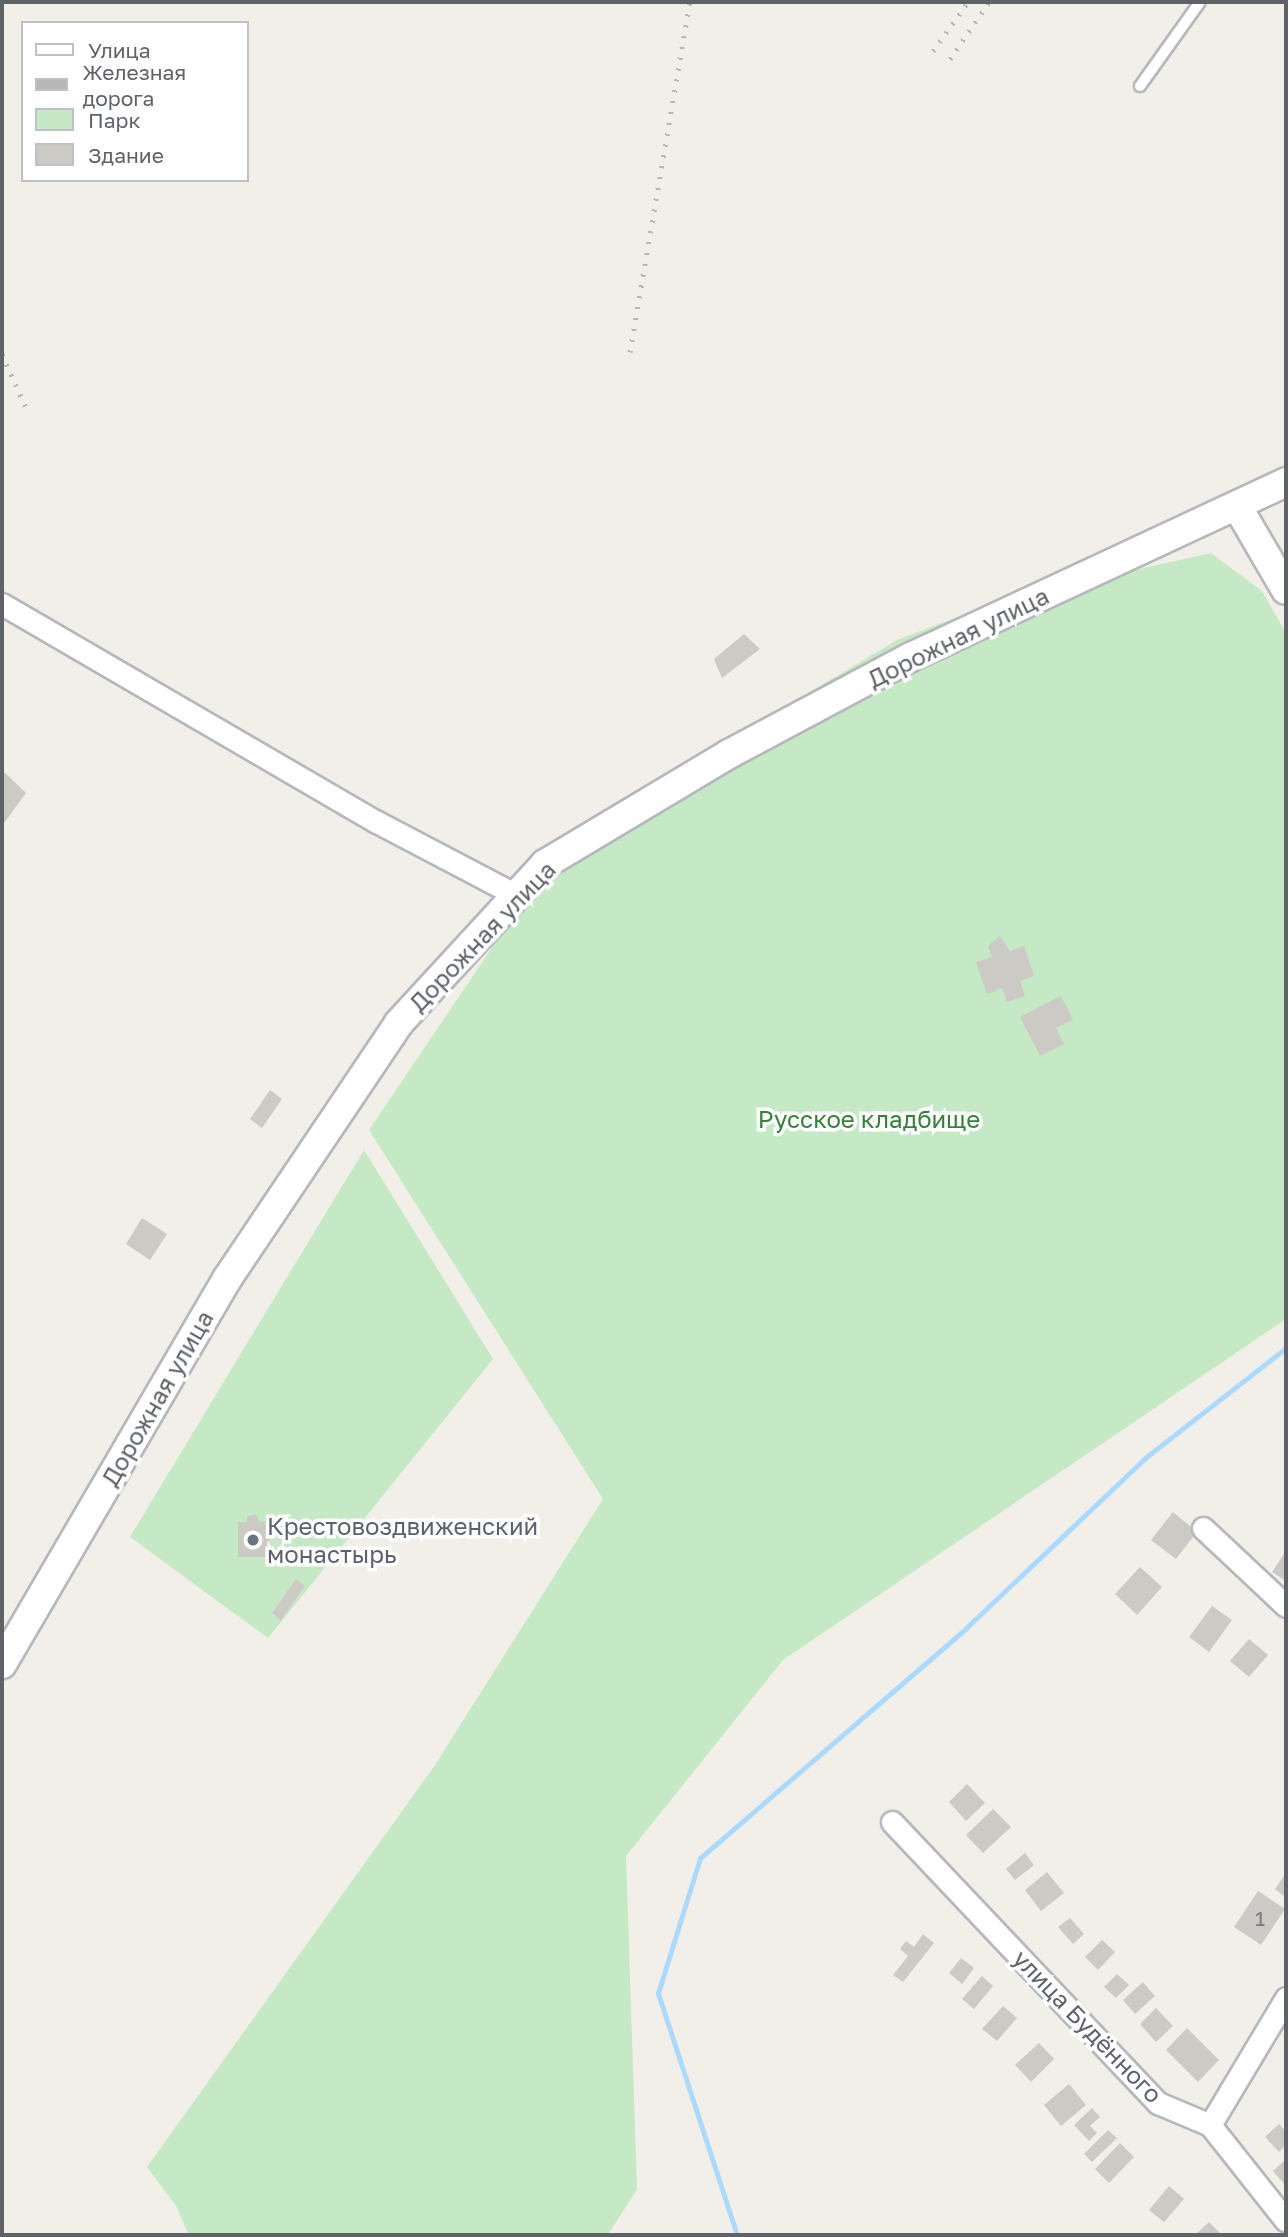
<!DOCTYPE html>
<html>
<head>
<meta charset="utf-8">
<style>
  body { margin:0 }
  #map { position:relative; width:1288px; height:2237px; overflow:hidden; background:#f1efe8; font-family:"Golos Text",sans-serif }
  div>[style] { position:absolute }
  .green>* { inset:0; background:#c5e8c5 }
  .stream>* { height:5px; margin:-2.5px; padding:0 2.5px; transform-origin:2.5px; border-radius:2.5px; background:#aadaff }
  .building>* { inset:0; background:#cccac5 }
  .roads { filter:drop-shadow(2px 0 #b5b8bc) drop-shadow(-2px 0 #b5b8bc) drop-shadow(0 2px #b5b8bc) drop-shadow(0 -2px #b5b8bc) }
  .lane>* { height:10px; margin:-5px; padding:0 5px; transform-origin:5px; border-radius:5px; background:#fff }
  .street>* { height:21px; margin:-10.5px; padding:0 10.5px; transform-origin:10.5px; border-radius:10.5px; background:#fff }
  .secondary>* { height:28px; margin:-14px; padding:0 14px; transform-origin:14px; border-radius:14px; background:#fff }
  .rail>* { height:5px; margin-top:-2.5px; transform-origin:0; background:repeating-linear-gradient(90deg,#b6b7b8 0 2px,transparent 0 11px) }
  .dots>* { width:19px; height:19px; translate:-50% -50%; box-sizing:border-box; border:4px solid #fff; border-radius:50% }
  span { translate:-50% -50%; white-space:nowrap; text-align:center; line-height:1.15; -webkit-text-stroke:7px #fff; paint-order:stroke }
  .number-label { font-size:21px; color:#7a7d7f }
  .number-label span { -webkit-text-stroke-width:0 }
  .street-label { font-size:24px; color:#5f6368 }
  .park-label { font-size:24px; color:#348238 }
  .worship-label { font-size:24px; color:#5b616d }
  .left { translate:0 -50%; text-align:left }
  .frame { position:absolute; inset:0; border:4px solid #5f6368; pointer-events:none }
  .legend { position:absolute; left:21px; top:21px; width:228px; height:161px; box-sizing:border-box; background:#fff; border:2px solid #bfc1c3; margin:0; padding:9px 12px; list-style:none; font-size:21px; color:#5f6368 }
  .legend li { display:flex; align-items:center; gap:14px; height:35px }
  .legend b { width:35px; border:2px solid #bfc1c3 }
</style>
</head>
<body>
<div id="map">
  <div class="green">
    <div style="clip-path:polygon(1211px 553px,1262px 591px,1286px 633px,1286px 1319px,783px 1660px,626px 1856px,637px 2189px,608px 2235px,189px 2235px,176px 2206px,147px 2167px,435px 1765px,603px 1499px,369px 1130px,547px 866px,643px 792px,897px 640px,1005px 599px)"></div>
    <div style="clip-path:polygon(364px 1150px,493px 1359px,268px 1638px,130px 1537px)"></div>
  </div>
  <div class="stream">
    <div style="left:737px;top:2235px;width:255px;rotate:-108.1deg"></div>
    <div style="left:658px;top:1993px;width:141px;rotate:-72.7deg"></div>
    <div style="left:700px;top:1858px;width:352px;rotate:-40.8deg"></div>
    <div style="left:966px;top:1628px;width:247px;rotate:-43.5deg"></div>
    <div style="left:1145px;top:1458px;width:179px;rotate:-38deg"></div>
  </div>
  <div class="building">
    <div style="clip-path:polygon(744px 634px,760px 649px,722px 678px,714px 659px)"></div>
    <div style="clip-path:polygon(2px 770px,26px 793px,2px 826px)"></div>
    <div style="clip-path:polygon(1000px 936px,1010px 951px,1024px 946px,1034px 976px,1020px 981px,1025px 996px,1007px 1002px,1002px 988px,987px 994px,976px 962px,992px 957px,988px 946px)"></div>
    <div style="clip-path:polygon(1061px 996px,1073px 1020px,1056px 1028px,1064px 1044px,1040px 1056px,1020px 1017px)"></div>
    <div style="clip-path:polygon(270px 1090px,282px 1099px,262px 1128px,250px 1119px)"></div>
    <div style="clip-path:polygon(142px 1218px,167px 1234px,150px 1260px,126px 1244px)"></div>
    <div style="clip-path:polygon(1173px 1512px,1197px 1532px,1176px 1559px,1151px 1540px)"></div>
    <div style="clip-path:polygon(256px 1514px,259px 1522px,269px 1521px,269px 1557px,238px 1557px,238px 1522px,247px 1522px,247px 1517px)"></div>
    <div style="clip-path:polygon(1286px 1551px,1286px 1581px,1272px 1572px)"></div>
    <div style="clip-path:polygon(1140px 1567px,1162px 1587px,1137px 1615px,1115px 1594px)"></div>
    <div style="clip-path:polygon(296px 1579px,305px 1586px,281px 1620px,272px 1613px)"></div>
    <div style="clip-path:polygon(1212px 1606px,1232px 1620px,1209px 1652px,1189px 1637px)"></div>
    <div style="clip-path:polygon(1249px 1639px,1268px 1655px,1249px 1677px,1230px 1661px)"></div>
    <div style="clip-path:polygon(967px 1784px,985px 1803px,966px 1821px,949px 1802px)"></div>
    <div style="clip-path:polygon(993px 1809px,1011px 1827px,983px 1853px,966px 1835px)"></div>
    <div style="clip-path:polygon(1025px 1853px,1034px 1865px,1015px 1880px,1006px 1869px)"></div>
    <div style="clip-path:polygon(1047px 1872px,1064px 1893px,1041px 1911px,1025px 1890px)"></div>
    <div style="clip-path:polygon(1286px 1873px,1286px 1898px,1275px 1889px)"></div>
    <div style="clip-path:polygon(1258px 1891px,1285px 1909px,1261px 1945px,1234px 1927px)"></div>
    <div style="clip-path:polygon(1070px 1918px,1084px 1934px,1073px 1944px,1058px 1927px)"></div>
    <div style="clip-path:polygon(923px 1934px,934px 1943px,903px 1982px,893px 1975px,908px 1956px,900px 1949px,906px 1941px,914px 1947px)"></div>
    <div style="clip-path:polygon(1102px 1940px,1115px 1952px,1098px 1970px,1085px 1957px)"></div>
    <div style="clip-path:polygon(961px 1958px,974px 1968px,962px 1984px,949px 1973px)"></div>
    <div style="clip-path:polygon(1117px 1974px,1129px 1985px,1116px 1998px,1104px 1987px)"></div>
    <div style="clip-path:polygon(982px 1976px,993px 1986px,974px 2009px,962px 1999px)"></div>
    <div style="clip-path:polygon(1143px 1982px,1155px 1996px,1135px 2014px,1123px 2000px)"></div>
    <div style="clip-path:polygon(1003px 2006px,1017px 2018px,997px 2041px,982px 2029px)"></div>
    <div style="clip-path:polygon(1156px 2008px,1173px 2026px,1156px 2042px,1140px 2024px)"></div>
    <div style="clip-path:polygon(1187px 2028px,1219px 2060px,1198px 2082px,1166px 2050px)"></div>
    <div style="clip-path:polygon(1039px 2043px,1054px 2059px,1031px 2082px,1015px 2065px)"></div>
    <div style="clip-path:polygon(1069px 2084px,1086px 2105px,1061px 2126px,1044px 2105px)"></div>
    <div style="clip-path:polygon(1092px 2108px,1100px 2117px,1090px 2126px,1097px 2133px,1089px 2141px,1074px 2125px)"></div>
    <div style="clip-path:polygon(1279px 2124px,1286px 2131px,1286px 2145px,1279px 2152px,1265px 2137px)"></div>
    <div style="clip-path:polygon(1108px 2130px,1117px 2138px,1092px 2162px,1084px 2154px)"></div>
    <div style="clip-path:polygon(1120px 2143px,1134px 2157px,1109px 2183px,1095px 2169px)"></div>
    <div style="clip-path:polygon(1286px 2159px,1286px 2186px,1273px 2171px)"></div>
    <div style="clip-path:polygon(1169px 2186px,1184px 2199px,1164px 2222px,1149px 2210px)"></div>
    <div style="clip-path:polygon(1209px 2222px,1222px 2235px,1195px 2235px)"></div>
  </div>
  <div class="roads">
    <div class="lane">
      <div style="left:1140px;top:86px;width:103px;rotate:-54.5deg"></div>
    </div>
    <div class="street">
      <div style="left:2px;top:604px;width:434px;rotate:30.2deg"></div>
      <div style="left:377px;top:822px;width:157px;rotate:27.7deg"></div>
      <div style="left:1203px;top:1528px;width:114px;rotate:43.2deg"></div>
      <div style="left:892px;top:1822px;width:387px;rotate:46.6deg"></div>
      <div style="left:1158px;top:2103px;width:56px;rotate:22.9deg"></div>
      <div style="left:1210px;top:2125px;width:122px;rotate:51.6deg"></div>
      <div style="left:1210px;top:2125px;width:148px;rotate:-59.1deg"></div>
    </div>
    <div class="secondary">
      <div style="left:1237px;top:506px;width:97px;rotate:59.7deg"></div>
      <div style="left:2px;top:1664px;width:446px;rotate:-59.7deg"></div>
      <div style="left:227px;top:1279px;width:308px;rotate:-56.1deg"></div>
      <div style="left:399px;top:1023px;width:216px;rotate:-47.4deg"></div>
      <div style="left:545px;top:864px;width:214px;rotate:-30.9deg"></div>
      <div style="left:729px;top:754px;width:206px;rotate:-28.1deg"></div>
      <div style="left:911px;top:657px;width:414px;rotate:-25deg"></div>
    </div>
  </div>
  <div class="rail">
    <div style="left:933px;top:51px;width:60px;rotate:-54.5deg"></div>
    <div style="left:950px;top:59px;width:69px;rotate:-55.6deg"></div>
    <div style="left:630px;top:352px;width:355px;rotate:-80.3deg"></div>
    <div style="left:2px;top:354px;width:59px;rotate:66deg"></div>
  </div>
  <div class="dots">
    <div style="left:253px;top:1540px;background:#6b7280"></div>
  </div>
  <div class="number-label">
    <span style="left:1260px;top:1918px">1</span>
  </div>
  <div class="street-label">
    <span style="left:958px;top:637px;rotate:-26deg">Дорожная улица</span>
    <span style="left:482px;top:936px;rotate:-46deg">Дорожная улица</span>
    <span style="left:157px;top:1398px;rotate:-60deg">Дорожная улица</span>
    <span style="left:1088px;top:2026px;rotate:46deg">улица Будённого</span>
  </div>
  <div class="park-label">
    <span style="left:869px;top:1119px">Русское кладбище</span>
  </div>
  <div class="worship-label">
    <span class="left" style="left:267px;top:1540px">Крестовоздвиженский<br>монастырь</span>
  </div>
  <div class="frame"></div>
  <ul class="legend">
  <li><b style="height:9px;background:#fff"></b>Улица</li>
  <li><b style="height:9px;background:#b6b7b8"></b>Железная дорога</li>
  <li><b style="height:19px;background:#c5e8c5"></b>Парк</li>
  <li><b style="height:19px;background:#cccac5"></b>Здание</li>
  </ul>
</div>
</body>
</html>
